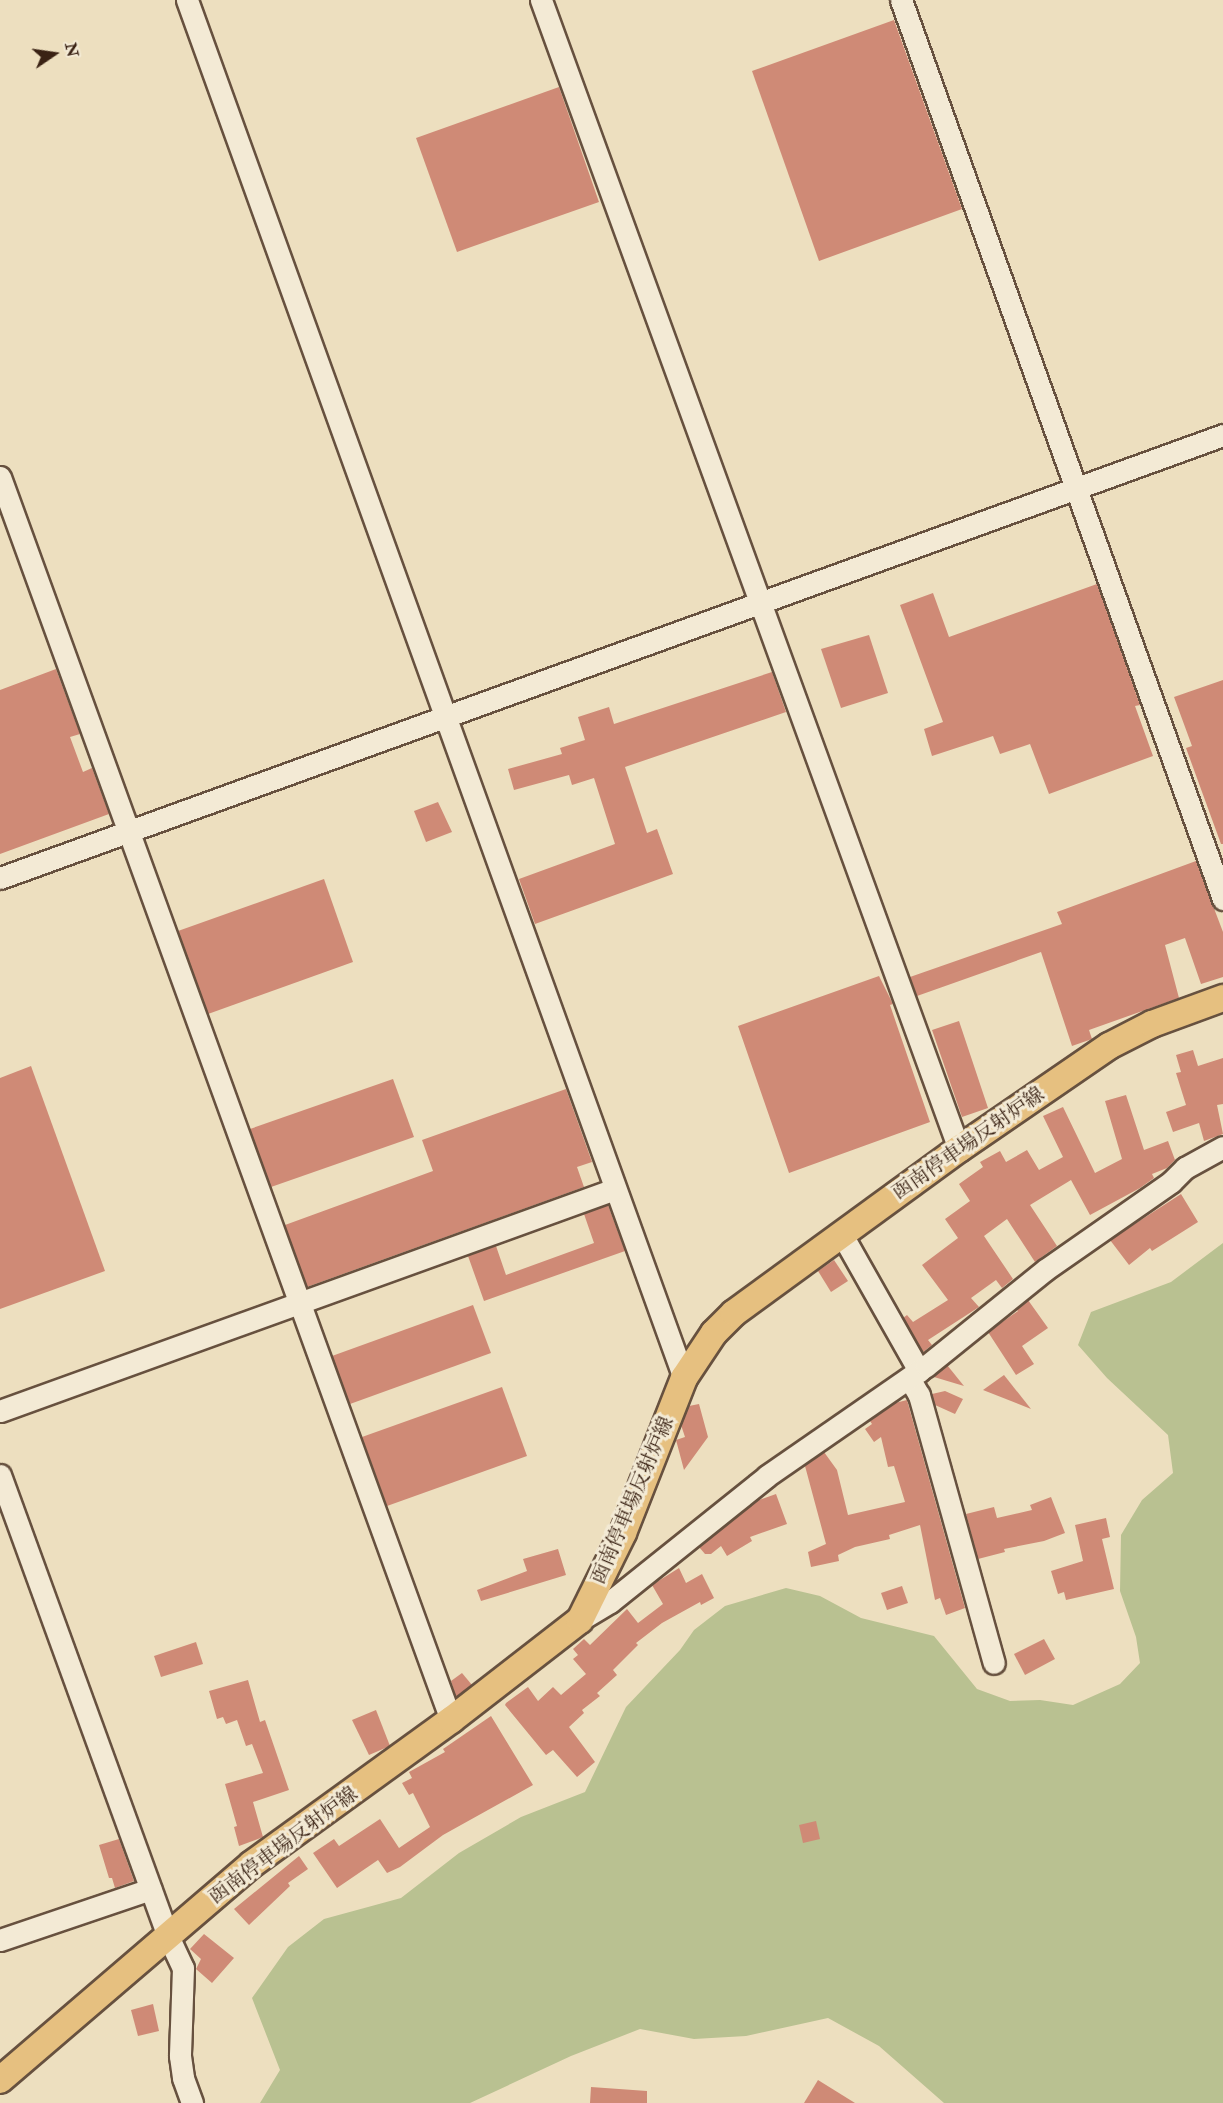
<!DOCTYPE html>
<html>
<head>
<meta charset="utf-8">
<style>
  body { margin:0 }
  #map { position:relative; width:1223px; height:2103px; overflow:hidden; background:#eddfbf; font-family:"IM FELL Double Pica","Noto Serif JP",serif }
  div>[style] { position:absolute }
  .green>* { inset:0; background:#b9c191 }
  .building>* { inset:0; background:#cf8a76 }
  .roads { filter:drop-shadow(2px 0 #67513f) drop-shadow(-2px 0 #67513f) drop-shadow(0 2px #67513f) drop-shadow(0 -2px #67513f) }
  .minor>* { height:21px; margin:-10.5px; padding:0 10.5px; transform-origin:10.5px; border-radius:10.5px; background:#f3ead5 }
  .major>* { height:26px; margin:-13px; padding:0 13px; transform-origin:13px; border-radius:13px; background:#e6c080 }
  span { translate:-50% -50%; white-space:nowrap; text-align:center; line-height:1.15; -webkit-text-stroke:6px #f3ead5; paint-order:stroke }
  .street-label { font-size:20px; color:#3a2214 }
  .north { position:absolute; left:24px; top:24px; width:60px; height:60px; -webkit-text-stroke:4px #f3ead5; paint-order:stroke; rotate:77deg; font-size:16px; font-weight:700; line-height:24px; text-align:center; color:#3a2214 }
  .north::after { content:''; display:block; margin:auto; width:21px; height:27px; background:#3a2214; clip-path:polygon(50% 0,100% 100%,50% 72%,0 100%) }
</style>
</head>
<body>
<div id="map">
  <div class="green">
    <div style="clip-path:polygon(1223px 1243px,1223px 2103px,944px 2103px,879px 2046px,828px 2018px,746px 2036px,694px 2039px,640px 2029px,571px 2056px,470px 2103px,260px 2103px,280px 2070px,252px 1998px,288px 1947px,324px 1919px,401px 1898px,459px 1853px,521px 1817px,585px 1792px,626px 1707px,680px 1650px,694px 1630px,725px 1606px,786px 1588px,820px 1596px,861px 1618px,934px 1636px,977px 1689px,1010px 1701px,1040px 1700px,1073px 1705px,1120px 1684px,1140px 1663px,1136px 1637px,1120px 1591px,1121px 1535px,1142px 1500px,1173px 1473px,1168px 1435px,1107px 1378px,1078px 1345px,1091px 1312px,1171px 1282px)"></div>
  </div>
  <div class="building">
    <div style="clip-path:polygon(894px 20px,962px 209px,819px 261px,752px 71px)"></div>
    <div style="clip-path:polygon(559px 87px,599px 202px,457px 252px,416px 138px)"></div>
    <div style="clip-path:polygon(1097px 584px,1140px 705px,1135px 706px,1153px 756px,1049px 794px,1030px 744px,1000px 754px,993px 736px,932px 756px,924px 729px,943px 722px,900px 605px,933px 593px,949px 637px)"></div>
    <div style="clip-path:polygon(869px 635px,888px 693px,841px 708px,821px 649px)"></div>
    <div style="clip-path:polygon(56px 669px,80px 734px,70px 737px,83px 772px,92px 768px,109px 814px,0 854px,0 690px)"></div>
    <div style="clip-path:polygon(772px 672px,786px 712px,625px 767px,647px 833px,657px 829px,673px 874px,535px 924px,519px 879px,615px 844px,594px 778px,572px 785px,569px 775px,514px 790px,508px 769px,562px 754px,560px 748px,585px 740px,578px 717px,609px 707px,614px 724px)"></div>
    <div style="clip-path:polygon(1223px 680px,1223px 844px,1221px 844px,1186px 748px,1192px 746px,1174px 697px)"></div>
    <div style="clip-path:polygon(438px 802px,452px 832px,426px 842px,414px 811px)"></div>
    <div style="clip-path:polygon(1196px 861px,1223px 932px,1223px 977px,1201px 984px,1185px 938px,1165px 945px,1179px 998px,1089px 1030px,1092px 1039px,1072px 1046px,1041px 952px,917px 996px,910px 977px,1062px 924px,1057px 912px)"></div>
    <div style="clip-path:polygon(324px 879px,353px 962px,208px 1014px,178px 931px)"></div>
    <div style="clip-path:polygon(879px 976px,893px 1004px,890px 1005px,930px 1122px,789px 1173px,738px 1026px)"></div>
    <div style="clip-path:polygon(959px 1021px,988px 1108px,962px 1117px,932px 1030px)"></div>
    <div style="clip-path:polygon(1193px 1050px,1198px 1066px,1223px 1058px,1223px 1104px,1217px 1105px,1223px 1134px,1204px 1141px,1199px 1123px,1173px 1132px,1166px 1112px,1186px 1105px,1176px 1073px,1181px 1072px,1176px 1055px)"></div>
    <div style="clip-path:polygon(31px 1066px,105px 1271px,0 1309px,0 1078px)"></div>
    <div style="clip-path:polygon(393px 1079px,414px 1137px,271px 1187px,250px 1129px)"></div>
    <div style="clip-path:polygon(566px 1089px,592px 1162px,577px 1167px,584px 1187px,307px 1287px,285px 1225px,433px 1171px,422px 1140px)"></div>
    <div style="clip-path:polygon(1126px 1095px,1144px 1150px,1168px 1141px,1175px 1160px,1167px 1168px,1152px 1174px,1154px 1178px,1140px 1188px,1090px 1215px,1071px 1180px,1030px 1205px,1057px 1246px,1035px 1262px,1007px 1219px,984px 1236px,1013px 1279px,1002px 1288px,996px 1280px,971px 1298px,979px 1307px,928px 1340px,932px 1345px,923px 1352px,903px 1318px,907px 1315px,913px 1322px,948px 1300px,922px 1265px,958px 1238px,945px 1219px,970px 1201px,959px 1184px,983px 1167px,980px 1162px,1000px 1151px,1006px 1162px,1027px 1150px,1039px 1170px,1063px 1157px,1043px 1116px,1063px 1107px,1095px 1173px,1122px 1159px,1105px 1101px)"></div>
    <div style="clip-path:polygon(1181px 1194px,1198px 1222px,1152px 1251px,1150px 1248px,1129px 1265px,1110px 1240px)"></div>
    <div style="clip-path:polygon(608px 1205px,625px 1251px,484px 1301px,468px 1256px,496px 1246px,506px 1275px,594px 1243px,584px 1214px)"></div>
    <div style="clip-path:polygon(834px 1260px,848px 1281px,831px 1292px,818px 1271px)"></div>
    <div style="clip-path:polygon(1028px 1300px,1048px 1328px,1022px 1346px,1034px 1364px,1016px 1375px,988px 1332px,1018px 1311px,1016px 1309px)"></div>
    <div style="clip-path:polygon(473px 1305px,491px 1353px,350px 1404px,332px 1356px)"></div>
    <div style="clip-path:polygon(947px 1365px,964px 1386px,934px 1377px)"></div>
    <div style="clip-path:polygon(1004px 1375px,1031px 1409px,983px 1390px)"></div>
    <div style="clip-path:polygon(502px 1387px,527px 1456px,387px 1506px,362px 1437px)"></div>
    <div style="clip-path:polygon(945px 1391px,963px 1399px,955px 1414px,935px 1405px,932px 1394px)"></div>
    <div style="clip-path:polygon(907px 1400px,965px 1608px,946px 1615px,940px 1598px,935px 1600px,920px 1525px,889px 1535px,890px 1539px,855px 1547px,838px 1555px,839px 1561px,811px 1567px,808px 1552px,826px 1544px,805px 1466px,824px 1452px,837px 1470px,848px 1515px,905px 1502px,894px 1466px,888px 1467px,881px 1437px,874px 1442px,865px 1429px,872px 1424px,870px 1421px,895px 1403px)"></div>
    <div style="clip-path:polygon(699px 1404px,708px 1437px,684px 1470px,676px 1440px,685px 1437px,681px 1425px,689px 1406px)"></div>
    <div style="clip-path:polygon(776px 1494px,787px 1524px,750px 1537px,752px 1541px,727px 1556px,721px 1546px,711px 1554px,705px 1554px,699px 1547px,756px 1501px)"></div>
    <div style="clip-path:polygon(1051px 1497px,1065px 1533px,1044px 1541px,1004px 1549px,1005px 1552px,978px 1559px,966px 1514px,994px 1507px,997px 1518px,1032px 1510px,1030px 1505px)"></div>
    <div style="clip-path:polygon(1106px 1518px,1110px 1537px,1102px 1539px,1114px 1589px,1066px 1600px,1064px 1592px,1058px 1594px,1051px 1571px,1083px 1561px,1075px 1525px)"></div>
    <div style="clip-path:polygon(558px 1549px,566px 1575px,481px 1601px,477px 1590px,527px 1571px,523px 1559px)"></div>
    <div style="clip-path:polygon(679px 1568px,686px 1583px,702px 1574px,714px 1598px,701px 1605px,700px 1602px,662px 1623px,636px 1643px,638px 1645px,613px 1670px,617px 1675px,597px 1693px,600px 1696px,582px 1710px,584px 1713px,569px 1727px,595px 1762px,577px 1777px,553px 1750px,546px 1755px,505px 1705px,506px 1703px,528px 1687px,538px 1701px,553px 1687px,561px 1695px,586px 1674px,573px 1659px,578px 1655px,573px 1649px,584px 1639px,590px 1645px,627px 1609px,638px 1623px,663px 1604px,652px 1585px)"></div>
    <div style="clip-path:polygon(902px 1586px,908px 1603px,887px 1610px,881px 1593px)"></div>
    <div style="clip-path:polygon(1044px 1639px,1055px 1659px,1025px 1675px,1014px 1654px)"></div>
    <div style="clip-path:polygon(196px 1642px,203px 1664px,161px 1677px,154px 1656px)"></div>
    <div style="clip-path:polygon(462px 1673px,472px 1685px,456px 1697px,451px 1681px)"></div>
    <div style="clip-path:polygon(248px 1680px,260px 1722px,265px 1720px,289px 1790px,253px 1802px,263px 1837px,239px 1846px,234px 1827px,237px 1826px,225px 1784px,263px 1773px,252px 1744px,246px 1746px,237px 1720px,226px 1724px,223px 1717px,217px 1719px,209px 1691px)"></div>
    <div style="clip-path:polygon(376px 1710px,390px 1746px,369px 1755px,352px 1720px)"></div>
    <div style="clip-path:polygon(491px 1716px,533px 1785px,443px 1835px,400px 1867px,387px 1873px,378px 1860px,337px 1888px,313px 1853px,334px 1839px,339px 1846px,380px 1819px,399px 1848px,430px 1827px,413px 1793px,409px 1795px,402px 1783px,412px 1778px,409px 1772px,445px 1752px,443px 1749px)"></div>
    <div style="clip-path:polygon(816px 1821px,820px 1839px,803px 1843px,799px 1825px)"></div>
    <div style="clip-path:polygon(119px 1839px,134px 1881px,115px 1888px,112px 1878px,109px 1878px,99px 1845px)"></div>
    <div style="clip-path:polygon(299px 1856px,308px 1869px,288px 1883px,290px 1886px,249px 1925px,234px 1909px)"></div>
    <div style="clip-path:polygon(204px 1934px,234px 1958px,212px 1983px,196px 1969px,201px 1959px,190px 1949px)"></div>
    <div style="clip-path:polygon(153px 2004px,159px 2031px,138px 2036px,131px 2010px)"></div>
    <div style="clip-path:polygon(818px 2080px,855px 2103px,804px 2103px)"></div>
    <div style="clip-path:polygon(591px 2087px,647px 2091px,647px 2103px,590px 2103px)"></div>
  </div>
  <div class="roads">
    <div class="minor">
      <div style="left:187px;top:0;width:1465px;rotate:70.17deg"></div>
      <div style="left:541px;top:0;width:1223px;rotate:70.01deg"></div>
      <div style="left:901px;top:0;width:955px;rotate:70.29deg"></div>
      <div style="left:0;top:477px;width:1322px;rotate:70.06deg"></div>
      <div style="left:0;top:878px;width:1301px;rotate:-19.91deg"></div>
      <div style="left:841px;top:1233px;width:159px;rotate:60.5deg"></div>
      <div style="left:909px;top:1378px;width:20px;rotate:60deg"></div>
      <div style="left:919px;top:1395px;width:278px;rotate:74.4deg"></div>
      <div style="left:0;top:1411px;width:654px;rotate:-19.85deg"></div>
      <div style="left:0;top:1475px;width:491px;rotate:70deg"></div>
      <div style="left:168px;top:1936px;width:35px;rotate:65deg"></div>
      <div style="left:183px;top:1968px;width:88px;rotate:92deg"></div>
      <div style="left:180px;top:2056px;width:22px;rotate:82deg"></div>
      <div style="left:183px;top:2078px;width:27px;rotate:70deg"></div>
      <div style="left:580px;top:1620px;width:35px;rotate:-31deg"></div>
      <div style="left:610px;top:1602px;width:201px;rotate:-38.7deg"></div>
      <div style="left:767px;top:1476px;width:193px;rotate:-34.7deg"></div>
      <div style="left:926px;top:1366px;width:153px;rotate:-38.9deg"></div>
      <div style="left:1045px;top:1270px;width:154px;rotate:-34.9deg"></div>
      <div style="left:1171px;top:1182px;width:20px;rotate:-45deg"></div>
      <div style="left:1185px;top:1168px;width:43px;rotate:-28.9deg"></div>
      <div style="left:0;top:1940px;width:159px;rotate:-18.7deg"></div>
    </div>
    <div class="major">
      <div style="left:0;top:2080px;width:332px;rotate:-40.6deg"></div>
      <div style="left:252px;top:1864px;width:246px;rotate:-35.9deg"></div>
      <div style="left:451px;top:1720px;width:163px;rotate:-37.8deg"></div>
      <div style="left:580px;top:1620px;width:97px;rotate:-63.7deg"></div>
      <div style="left:623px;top:1533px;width:167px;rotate:-68.5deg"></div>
      <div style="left:684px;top:1378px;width:54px;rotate:-56.3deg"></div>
      <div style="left:714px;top:1333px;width:28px;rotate:-45deg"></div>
      <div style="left:734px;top:1313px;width:278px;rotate:-36.1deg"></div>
      <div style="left:959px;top:1149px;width:182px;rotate:-34.5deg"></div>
      <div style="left:1109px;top:1046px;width:48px;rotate:-27.1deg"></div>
      <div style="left:1152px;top:1024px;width:76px;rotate:-20.1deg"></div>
    </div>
  </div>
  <div class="street-label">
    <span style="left:968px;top:1143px;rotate:-35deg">函南停車場反射炉線</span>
    <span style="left:632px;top:1500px;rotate:-67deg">函南停車場反射炉線</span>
    <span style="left:283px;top:1845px;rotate:-37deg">函南停車場反射炉線</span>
  </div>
  <div class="north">N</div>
</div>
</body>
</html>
